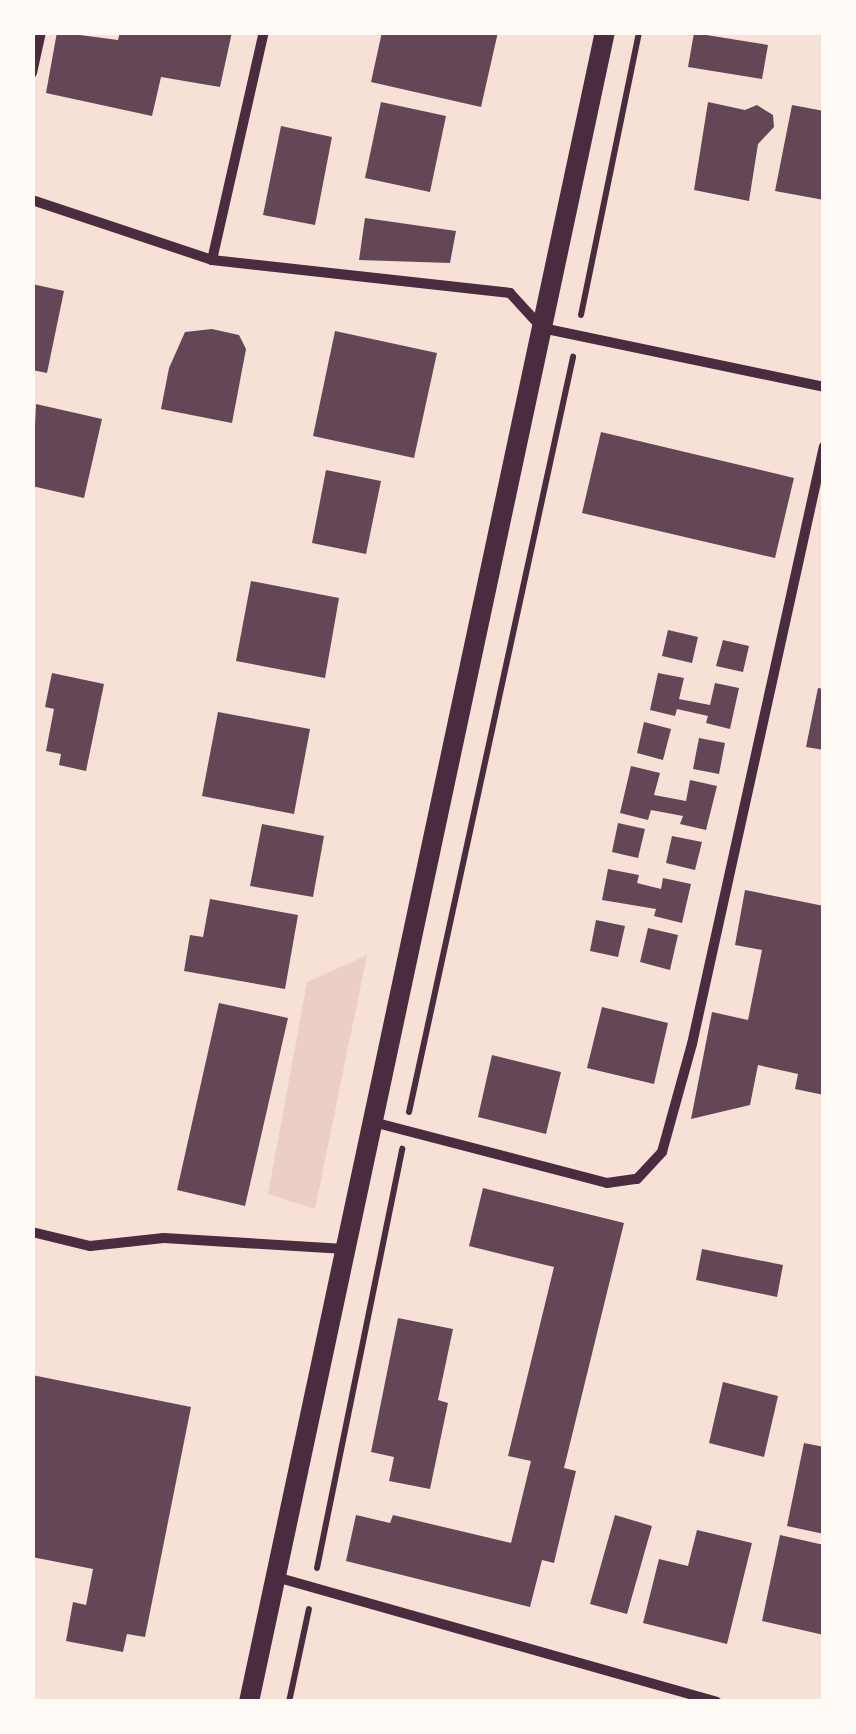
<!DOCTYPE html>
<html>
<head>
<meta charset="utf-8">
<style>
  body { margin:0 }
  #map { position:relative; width:856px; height:1734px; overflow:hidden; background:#f7e1d7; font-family:Barlow,sans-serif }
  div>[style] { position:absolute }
  .green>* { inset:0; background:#ebcfc5 }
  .building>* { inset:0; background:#644757 }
  .path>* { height:6px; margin:-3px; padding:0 3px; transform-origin:3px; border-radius:3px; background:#4a2c40 }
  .minor>* { height:10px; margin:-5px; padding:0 5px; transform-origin:5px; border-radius:5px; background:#4a2c40 }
  .secondary>* { height:20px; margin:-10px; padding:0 10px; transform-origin:10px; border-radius:10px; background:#4a2c40 }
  span { translate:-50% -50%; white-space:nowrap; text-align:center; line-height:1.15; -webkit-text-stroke:8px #fffaf5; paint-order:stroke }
  .frame { position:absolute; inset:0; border:35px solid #fffaf5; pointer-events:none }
</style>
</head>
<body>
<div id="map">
  <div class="green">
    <div style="clip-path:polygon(367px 955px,315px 1209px,268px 1194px,307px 982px)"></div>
  </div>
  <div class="building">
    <div style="clip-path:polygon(57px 32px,118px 40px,120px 32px,232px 32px,220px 87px,161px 77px,152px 116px,46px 93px)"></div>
    <div style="clip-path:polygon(382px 32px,498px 32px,481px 107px,371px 82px)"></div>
    <div style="clip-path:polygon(694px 33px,768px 45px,762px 79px,688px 67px)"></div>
    <div style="clip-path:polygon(381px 102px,446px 116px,430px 192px,365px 178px)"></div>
    <div style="clip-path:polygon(708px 102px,745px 110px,757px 105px,773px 115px,774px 127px,758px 144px,749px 201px,694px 190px)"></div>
    <div style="clip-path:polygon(792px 105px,824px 111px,824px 200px,775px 191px)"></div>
    <div style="clip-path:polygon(281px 126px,332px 137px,315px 225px,263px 215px)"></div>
    <div style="clip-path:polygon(365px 218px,456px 231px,450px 263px,359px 260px)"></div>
    <div style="clip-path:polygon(32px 284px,64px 291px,47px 373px,32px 370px)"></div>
    <div style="clip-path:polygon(212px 329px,239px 335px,246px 349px,232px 423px,161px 409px,169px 368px,185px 332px)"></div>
    <div style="clip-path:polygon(335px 331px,437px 353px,414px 458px,313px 436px)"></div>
    <div style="clip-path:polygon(36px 404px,102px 419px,84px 498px,32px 486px)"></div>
    <div style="clip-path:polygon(601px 432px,794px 478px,775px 558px,582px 513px)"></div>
    <div style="clip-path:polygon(326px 470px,381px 481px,366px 554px,312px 543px)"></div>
    <div style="clip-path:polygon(251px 581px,339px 598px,325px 678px,236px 661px)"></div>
    <div style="clip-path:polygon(668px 630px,698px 637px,692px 663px,662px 656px)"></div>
    <div style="clip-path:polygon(723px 640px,749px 646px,743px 672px,716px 666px)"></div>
    <div style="clip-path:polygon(52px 673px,104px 684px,86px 771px,59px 765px,61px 754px,46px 751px,54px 709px,45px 707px)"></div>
    <div style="clip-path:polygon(658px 673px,684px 678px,679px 699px,710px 705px,715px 683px,739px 688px,730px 729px,706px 723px,708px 716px,677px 709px,675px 716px,650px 710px)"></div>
    <div style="clip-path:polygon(818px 688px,824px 689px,824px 750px,806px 747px)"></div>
    <div style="clip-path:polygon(218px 712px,310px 729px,294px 814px,202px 796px)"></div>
    <div style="clip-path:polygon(644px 722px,671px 729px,663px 760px,637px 753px)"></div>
    <div style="clip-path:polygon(699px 738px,725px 743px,719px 774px,693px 769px)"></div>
    <div style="clip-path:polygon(631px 766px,660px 773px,654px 795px,686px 801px,690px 780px,717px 786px,706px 830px,680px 824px,683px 816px,651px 810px,648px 820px,620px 813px)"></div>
    <div style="clip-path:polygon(618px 823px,645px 829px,638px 858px,612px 852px)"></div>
    <div style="clip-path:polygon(262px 824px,324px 836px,313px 897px,250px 886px)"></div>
    <div style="clip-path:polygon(672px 836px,702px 842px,695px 870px,666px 863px)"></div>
    <div style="clip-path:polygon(608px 869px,639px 875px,637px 883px,661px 889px,663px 878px,691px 884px,682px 923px,654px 916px,656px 909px,602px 900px)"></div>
    <div style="clip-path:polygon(745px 890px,824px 906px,824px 1095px,795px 1089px,798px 1074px,758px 1065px,750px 1105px,691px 1119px,712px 1012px,748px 1020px,762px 950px,735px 945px)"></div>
    <div style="clip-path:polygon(210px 899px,298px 915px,285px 989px,184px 971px,190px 935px,203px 937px)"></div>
    <div style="clip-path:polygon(596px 920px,625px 926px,618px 957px,590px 951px)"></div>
    <div style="clip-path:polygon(648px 928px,678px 935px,670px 970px,640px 962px)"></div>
    <div style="clip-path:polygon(219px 1003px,288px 1018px,245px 1206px,177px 1190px)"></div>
    <div style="clip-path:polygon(602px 1007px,668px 1023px,654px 1084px,587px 1068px)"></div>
    <div style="clip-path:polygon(492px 1055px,561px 1072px,546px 1134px,478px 1117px)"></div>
    <div style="clip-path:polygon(483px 1188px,624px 1223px,564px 1468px,576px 1471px,554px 1563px,542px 1560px,530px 1607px,346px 1561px,356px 1515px,390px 1523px,393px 1515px,511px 1543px,531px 1461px,508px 1456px,554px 1267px,469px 1246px)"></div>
    <div style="clip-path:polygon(702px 1249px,783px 1265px,777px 1297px,696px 1280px)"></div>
    <div style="clip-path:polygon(398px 1318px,453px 1329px,438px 1400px,448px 1403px,430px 1489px,389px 1481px,394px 1457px,371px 1452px)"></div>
    <div style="clip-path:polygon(32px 1375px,191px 1407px,145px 1637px,127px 1634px,123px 1652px,66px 1641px,73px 1602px,86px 1605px,93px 1569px,32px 1557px)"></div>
    <div style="clip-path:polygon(723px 1382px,778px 1396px,764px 1457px,709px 1443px)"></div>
    <div style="clip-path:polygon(804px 1443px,824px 1447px,824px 1534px,787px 1526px)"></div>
    <div style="clip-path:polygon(615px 1515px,652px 1526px,627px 1614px,590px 1604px)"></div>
    <div style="clip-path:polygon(697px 1530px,752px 1543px,727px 1644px,643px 1623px,659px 1559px,688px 1566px)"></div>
    <div style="clip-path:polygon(780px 1535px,824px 1545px,824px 1635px,762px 1621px)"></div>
  </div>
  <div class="path">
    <div style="left:581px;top:315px;width:289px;rotate:-78.4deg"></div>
    <div style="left:409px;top:1112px;width:773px;rotate:-77.74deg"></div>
    <div style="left:317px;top:1568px;width:428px;rotate:-78.5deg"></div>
    <div style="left:289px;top:1702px;width:95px;rotate:-77.9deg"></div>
  </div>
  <div class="minor">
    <div style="left:32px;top:73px;width:42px;rotate:-77.6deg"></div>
    <div style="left:32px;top:200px;width:190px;rotate:18.4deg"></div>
    <div style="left:212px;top:260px;width:300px;rotate:6.3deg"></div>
    <div style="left:510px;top:293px;width:47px;rotate:47.6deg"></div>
    <div style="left:542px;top:328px;width:288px;rotate:11.8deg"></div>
    <div style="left:212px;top:260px;width:234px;rotate:-77.2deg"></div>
    <div style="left:373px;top:1122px;width:242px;rotate:14.6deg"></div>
    <div style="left:607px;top:1183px;width:30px;rotate:-8deg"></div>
    <div style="left:637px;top:1179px;width:37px;rotate:-47deg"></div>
    <div style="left:662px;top:1152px;width:112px;rotate:-74.5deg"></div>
    <div style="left:692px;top:1044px;width:612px;rotate:-77.55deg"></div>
    <div style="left:32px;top:1232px;width:60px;rotate:13.6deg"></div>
    <div style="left:90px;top:1246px;width:74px;rotate:-6.2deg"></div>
    <div style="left:164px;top:1238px;width:181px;rotate:3.5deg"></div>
    <div style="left:276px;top:1577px;width:458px;rotate:15.8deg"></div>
  </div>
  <div class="secondary">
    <div style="left:249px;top:1702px;width:1708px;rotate:-77.97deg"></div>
  </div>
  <div class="frame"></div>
</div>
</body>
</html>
